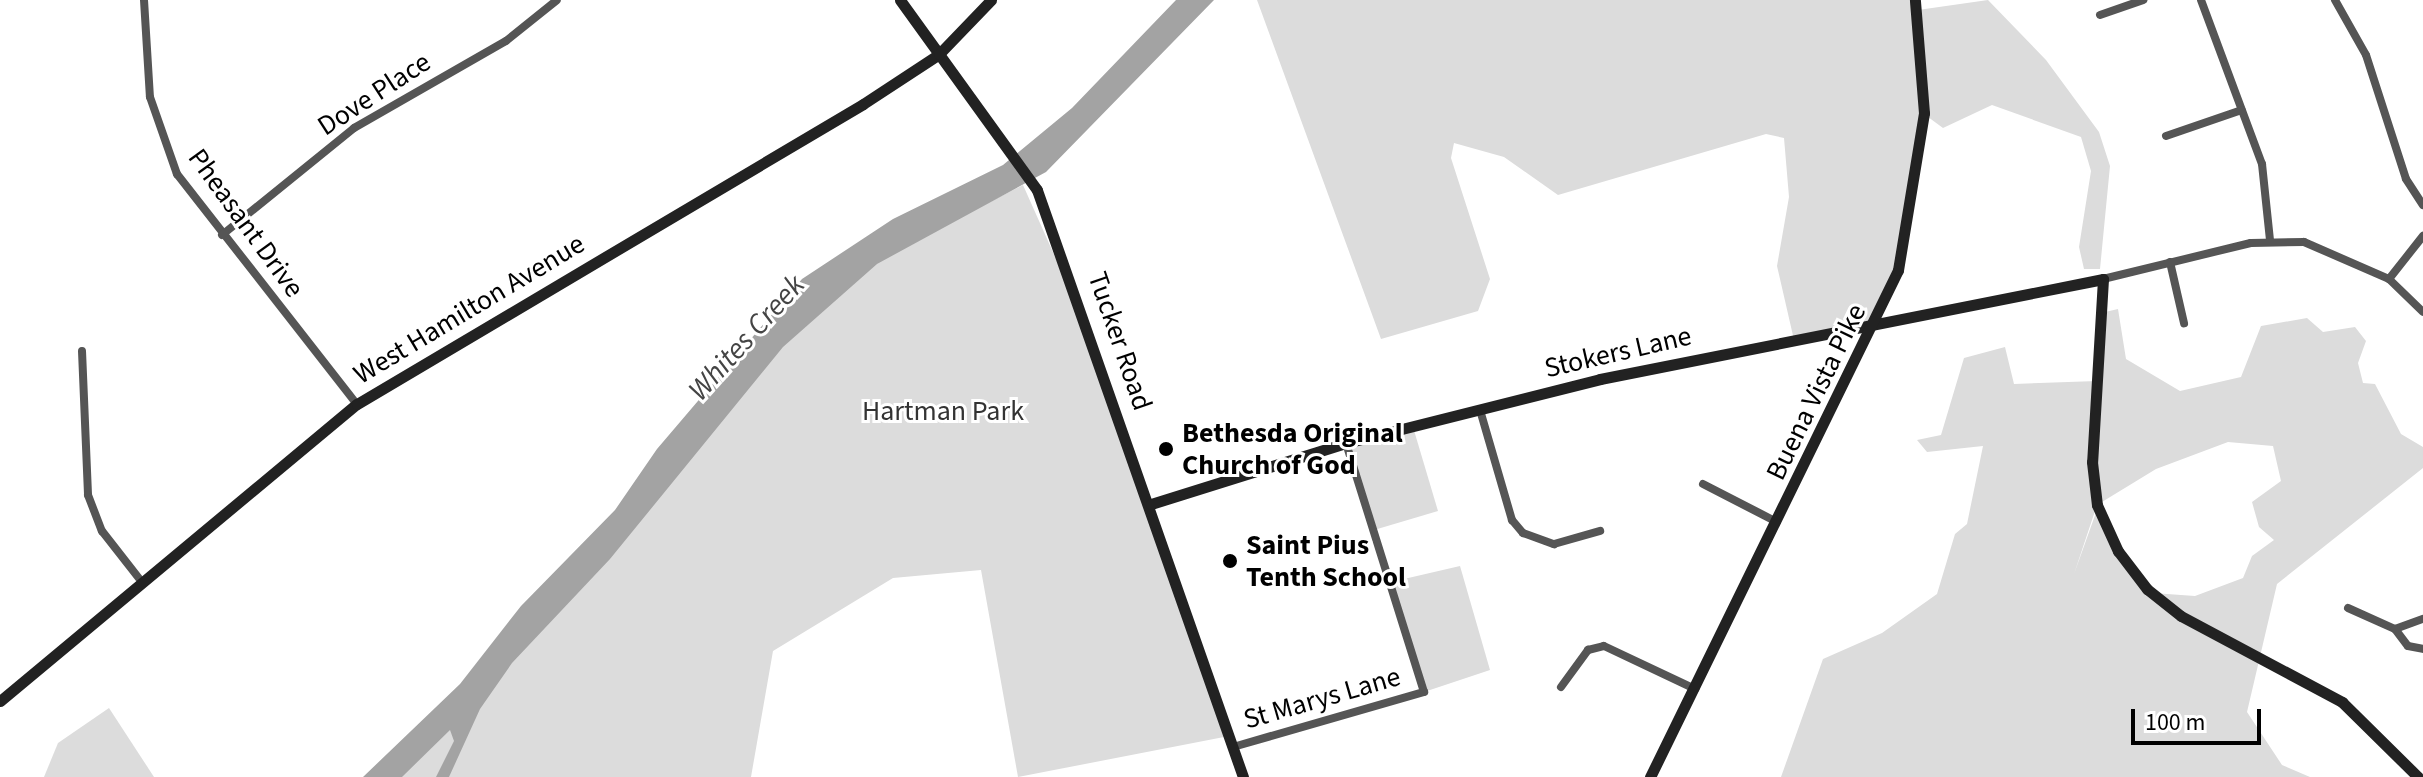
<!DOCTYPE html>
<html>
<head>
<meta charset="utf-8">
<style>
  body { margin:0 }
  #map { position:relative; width:2423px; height:777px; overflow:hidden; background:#fff; font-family:"Source Sans 3",sans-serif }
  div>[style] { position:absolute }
  .green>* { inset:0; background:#dcdcdc }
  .water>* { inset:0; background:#a3a3a3 }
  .street>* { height:8px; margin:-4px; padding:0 4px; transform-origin:4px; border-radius:4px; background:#555 }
  .secondary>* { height:11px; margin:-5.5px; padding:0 5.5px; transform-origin:5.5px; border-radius:5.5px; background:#222 }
  .dots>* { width:22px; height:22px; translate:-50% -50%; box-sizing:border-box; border:4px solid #fff; border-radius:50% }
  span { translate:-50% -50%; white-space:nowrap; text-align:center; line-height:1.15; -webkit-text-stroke:6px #fff; paint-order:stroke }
  .street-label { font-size:28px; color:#000 }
  .park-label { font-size:28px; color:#333 }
  .poi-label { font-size:28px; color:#000; font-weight:700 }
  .left { translate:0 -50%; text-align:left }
  .water-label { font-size:30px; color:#444; font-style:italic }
  .scale { position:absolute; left:2131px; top:709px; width:130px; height:36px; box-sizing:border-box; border:4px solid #000; border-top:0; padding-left:10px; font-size:24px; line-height:28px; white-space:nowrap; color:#000; -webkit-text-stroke:6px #fff; paint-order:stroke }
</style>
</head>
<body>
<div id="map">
  <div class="green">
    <div style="clip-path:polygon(1257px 0,1915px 0,1918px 10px,1988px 0,2046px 60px,2099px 132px,2110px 166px,2100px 269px,2084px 269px,2079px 247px,2091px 171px,2081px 137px,1992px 105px,1943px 128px,1924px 114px,1910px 229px,1876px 326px,1794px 340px,1777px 266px,1789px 197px,1784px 138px,1766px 134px,1558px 195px,1504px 157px,1454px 143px,1451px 158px,1490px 279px,1478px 311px,1381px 339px)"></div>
    <div style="clip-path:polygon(1023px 185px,1077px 306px,1224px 737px,1018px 777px,981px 570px,893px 578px,773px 651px,751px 777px,395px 777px,709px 413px,861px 268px)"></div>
    <div style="clip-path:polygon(evenodd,2118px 309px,2126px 359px,2180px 391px,2241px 377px,2261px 326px,2307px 318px,2323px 332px,2355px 327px,2366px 341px,2358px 363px,2363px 383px,2375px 384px,2401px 434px,2423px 447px,2423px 468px,2277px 584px,2247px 712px,2282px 765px,2310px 777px,1781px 777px,1823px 659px,1882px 633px,1937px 594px,1955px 534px,1967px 524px,1983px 446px,1927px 452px,1917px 440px,1941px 435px,1964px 358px,2005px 347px,2014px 384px,2097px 381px,2101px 313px,2118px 309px,2228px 442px,2273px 446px,2281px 481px,2252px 502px,2259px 527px,2274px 540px,2252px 556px,2243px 578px,2195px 596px,2153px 593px,2118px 551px,2098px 507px,2074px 574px,2097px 505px,2156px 469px,2228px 442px)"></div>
    <div style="clip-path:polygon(1413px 427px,1438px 511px,1374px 530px,1346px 443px)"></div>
    <div style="clip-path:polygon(1460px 566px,1490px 670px,1424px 692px,1391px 582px)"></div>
    <div style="clip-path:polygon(109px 708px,154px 777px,44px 777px,58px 743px)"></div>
  </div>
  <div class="water">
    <div style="clip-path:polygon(1176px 0,1214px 0,1046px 172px,877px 264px,783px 347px,610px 559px,512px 663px,480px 709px,449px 777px,436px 777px,454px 741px,450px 730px,402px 777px,363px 777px,460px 684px,521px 606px,615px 510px,657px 449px,802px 279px,893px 219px,1003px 165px,1072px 108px)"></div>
  </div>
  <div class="street">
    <div style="left:144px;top:0;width:97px;rotate:86.5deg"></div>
    <div style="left:150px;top:97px;width:82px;rotate:70.7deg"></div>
    <div style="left:177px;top:174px;width:292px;rotate:52deg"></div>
    <div style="left:2201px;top:0;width:175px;rotate:69.6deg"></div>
    <div style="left:2262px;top:164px;width:76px;rotate:84deg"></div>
    <div style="left:2335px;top:0;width:63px;rotate:60.6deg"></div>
    <div style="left:2366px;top:55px;width:130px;rotate:72.1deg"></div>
    <div style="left:2406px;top:179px;width:31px;rotate:57deg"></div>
    <div style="left:2100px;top:15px;width:46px;rotate:-19.2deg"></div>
    <div style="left:2166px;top:136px;width:80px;rotate:-18.9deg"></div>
    <div style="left:222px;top:235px;width:170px;rotate:-39deg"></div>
    <div style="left:354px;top:128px;width:175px;rotate:-29.8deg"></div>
    <div style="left:506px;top:41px;width:65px;rotate:-38.8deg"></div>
    <div style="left:2170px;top:262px;width:63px;rotate:77.1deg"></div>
    <div style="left:2103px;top:279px;width:152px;rotate:-13.7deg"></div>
    <div style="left:2251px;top:243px;width:53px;rotate:-1.1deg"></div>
    <div style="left:2304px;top:242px;width:93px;rotate:23.5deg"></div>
    <div style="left:2389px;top:279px;width:47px;rotate:44.1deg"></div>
    <div style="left:2389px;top:279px;width:55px;rotate:-51.7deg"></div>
    <div style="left:82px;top:351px;width:144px;rotate:87.6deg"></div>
    <div style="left:88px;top:495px;width:39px;rotate:69deg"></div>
    <div style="left:102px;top:531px;width:63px;rotate:52deg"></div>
    <div style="left:1480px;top:410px;width:115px;rotate:73.8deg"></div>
    <div style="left:1512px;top:520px;width:17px;rotate:50deg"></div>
    <div style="left:1523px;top:533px;width:33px;rotate:20deg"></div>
    <div style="left:1554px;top:544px;width:48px;rotate:-15.8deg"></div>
    <div style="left:1703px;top:484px;width:83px;rotate:27.2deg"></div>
    <div style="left:2348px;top:608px;width:51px;rotate:24.1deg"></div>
    <div style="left:2395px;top:629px;width:30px;rotate:-20deg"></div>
    <div style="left:2395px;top:629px;width:21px;rotate:53deg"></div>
    <div style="left:2408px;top:646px;width:15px;rotate:11deg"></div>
    <div style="left:1561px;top:687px;width:46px;rotate:-53.9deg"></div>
    <div style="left:1588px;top:650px;width:16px;rotate:-14deg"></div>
    <div style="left:1604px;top:646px;width:101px;rotate:25.3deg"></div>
    <div style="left:1233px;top:747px;width:199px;rotate:-16.1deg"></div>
    <div style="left:1424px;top:692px;width:261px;rotate:-107.4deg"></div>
  </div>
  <div class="secondary">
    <div style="left:900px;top:0;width:234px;rotate:54.2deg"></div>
    <div style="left:1037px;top:190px;width:622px;rotate:70.66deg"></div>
    <div style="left:1151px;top:504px;width:204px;rotate:-17.4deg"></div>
    <div style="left:1346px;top:443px;width:262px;rotate:-14.1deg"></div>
    <div style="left:1600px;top:379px;width:513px;rotate:-11.24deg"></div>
    <div style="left:2103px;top:279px;width:183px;rotate:93.4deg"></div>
    <div style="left:2092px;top:462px;width:43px;rotate:83.4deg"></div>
    <div style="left:2097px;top:505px;width:51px;rotate:65.5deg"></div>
    <div style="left:2118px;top:551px;width:48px;rotate:52.7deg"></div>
    <div style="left:2147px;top:589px;width:43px;rotate:38.5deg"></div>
    <div style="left:2181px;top:616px;width:183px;rotate:28.1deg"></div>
    <div style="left:2342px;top:702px;width:107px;rotate:44.6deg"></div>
    <div style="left:0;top:701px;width:464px;rotate:-39.8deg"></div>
    <div style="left:357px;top:404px;width:588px;rotate:-30.66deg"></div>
    <div style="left:863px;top:104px;width:91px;rotate:-33.3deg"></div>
    <div style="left:939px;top:54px;width:75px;rotate:-46.1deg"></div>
    <div style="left:1650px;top:777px;width:564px;rotate:-63.93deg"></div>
    <div style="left:1898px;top:270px;width:159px;rotate:-80.6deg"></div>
    <div style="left:1924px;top:113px;width:113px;rotate:-94.6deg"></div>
  </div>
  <div class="dots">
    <div style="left:1166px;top:449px;background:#000"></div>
    <div style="left:1230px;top:561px;background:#000"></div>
  </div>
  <div class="street-label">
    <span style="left:374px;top:94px;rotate:-33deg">Dove Place</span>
    <span style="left:246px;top:223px;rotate:54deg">Pheasant Drive</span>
    <span style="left:469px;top:309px;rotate:-31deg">West Hamilton Avenue</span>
    <span style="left:1120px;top:341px;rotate:71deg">Tucker Road</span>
    <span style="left:1618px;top:352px;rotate:-13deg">Stokers Lane</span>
    <span style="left:1816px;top:392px;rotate:-64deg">Buena Vista Pike</span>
    <span style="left:1322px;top:698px;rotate:-16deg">St Marys Lane</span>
  </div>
  <div class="park-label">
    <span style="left:943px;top:411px">Hartman Park</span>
  </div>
  <div class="poi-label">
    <span class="left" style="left:1182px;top:449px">Bethesda Original<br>Church of God</span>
    <span class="left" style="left:1246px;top:561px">Saint Pius<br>Tenth School</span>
  </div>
  <div class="water-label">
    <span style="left:747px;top:338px;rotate:-48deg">Whites Creek</span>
  </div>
  <div class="scale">100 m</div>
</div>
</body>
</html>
